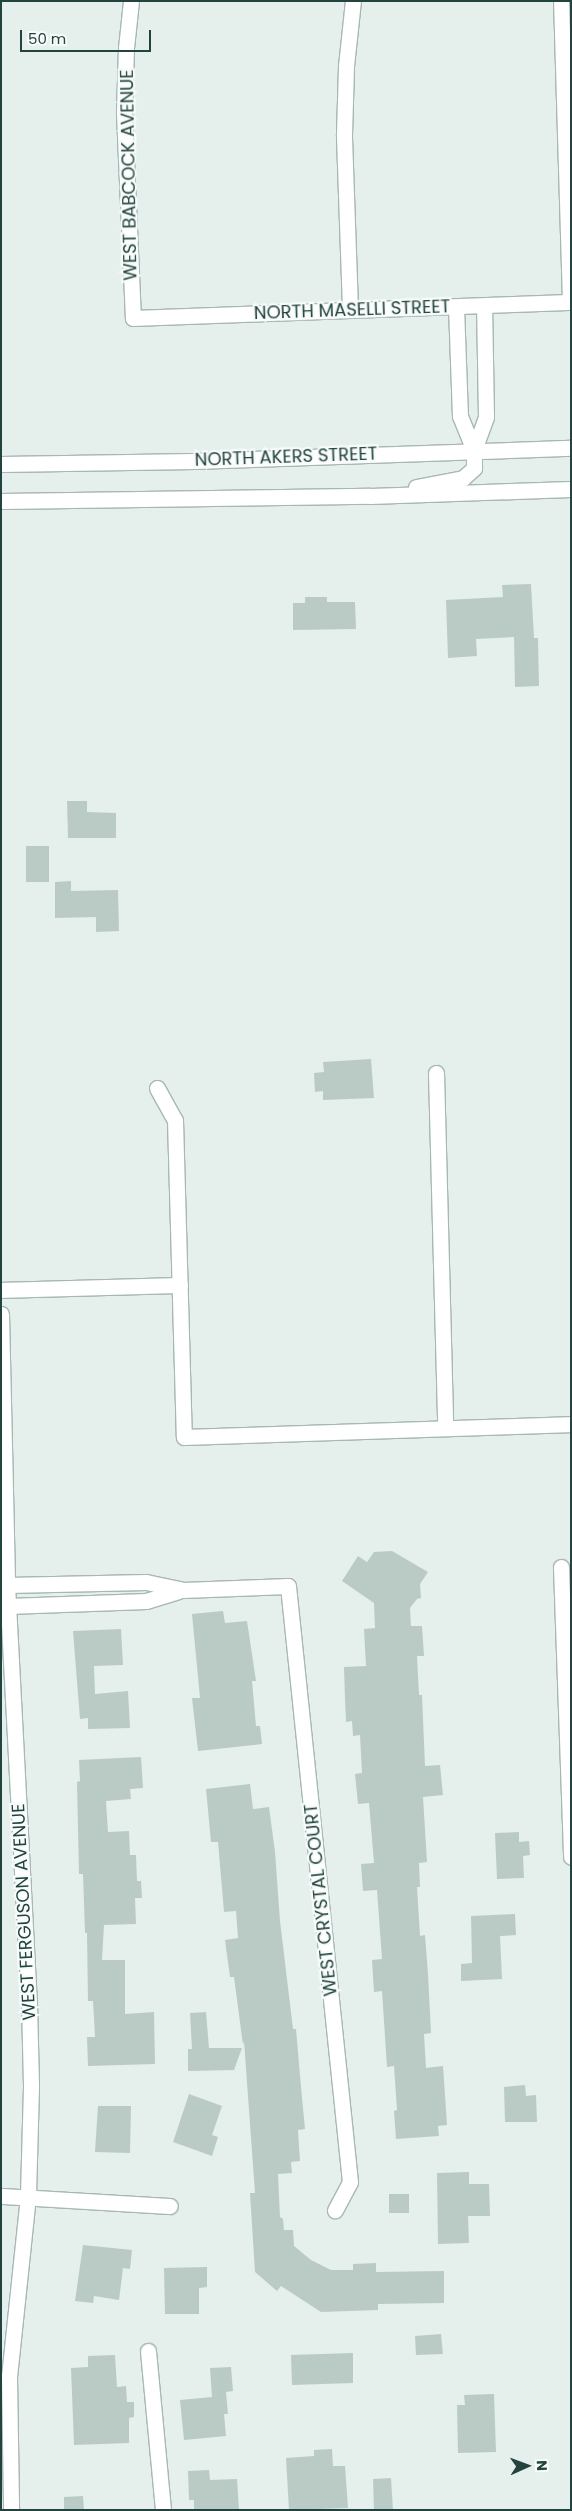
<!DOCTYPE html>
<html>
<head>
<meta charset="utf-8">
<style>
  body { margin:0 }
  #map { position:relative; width:572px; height:2511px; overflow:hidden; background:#e5efec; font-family:Poppins,sans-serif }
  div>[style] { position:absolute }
  .building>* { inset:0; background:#bacbc5 }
  .roads { filter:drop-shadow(1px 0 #a7b8b4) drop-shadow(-1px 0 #a7b8b4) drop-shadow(0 1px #a7b8b4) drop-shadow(0 -1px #a7b8b4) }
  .minor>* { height:15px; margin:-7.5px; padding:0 7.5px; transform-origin:7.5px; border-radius:7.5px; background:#fff }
  .tertiary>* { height:15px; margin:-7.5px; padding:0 7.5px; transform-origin:7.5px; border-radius:7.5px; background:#fff }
  .secondary>* { height:15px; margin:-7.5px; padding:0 7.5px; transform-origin:7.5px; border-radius:7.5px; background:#fff }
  span { translate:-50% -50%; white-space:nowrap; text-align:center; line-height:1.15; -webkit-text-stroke:4.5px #f7fbf9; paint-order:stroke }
  .street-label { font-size:18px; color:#22433e }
  .frame { position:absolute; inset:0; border:2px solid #22433e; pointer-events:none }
  .north { position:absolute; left:502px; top:2441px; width:50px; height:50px; -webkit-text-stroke:4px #f7fbf9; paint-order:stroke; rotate:88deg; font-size:14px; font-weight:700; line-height:20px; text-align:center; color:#22433e }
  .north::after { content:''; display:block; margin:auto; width:18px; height:22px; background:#22433e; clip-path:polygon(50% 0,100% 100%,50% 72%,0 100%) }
  .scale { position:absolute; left:20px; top:30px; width:131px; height:22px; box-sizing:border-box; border:2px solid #22433e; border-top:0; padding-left:6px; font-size:15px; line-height:18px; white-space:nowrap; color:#22433e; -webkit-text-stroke:4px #f7fbf9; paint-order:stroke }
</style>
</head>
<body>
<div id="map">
  <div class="building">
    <div style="clip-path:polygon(531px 584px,534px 638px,538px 638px,539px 686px,515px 687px,514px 637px,476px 639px,477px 656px,448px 658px,446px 600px,503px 597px,502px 585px)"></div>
    <div style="clip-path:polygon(305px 597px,327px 597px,327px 602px,355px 602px,356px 629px,293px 630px,293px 603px,305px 603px)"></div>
    <div style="clip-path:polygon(67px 801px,87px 801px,87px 812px,116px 813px,116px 838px,68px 838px)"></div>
    <div style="clip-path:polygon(26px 846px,49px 846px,49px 882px,26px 882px)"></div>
    <div style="clip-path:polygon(71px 881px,71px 891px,118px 890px,119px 931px,96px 932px,96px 917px,55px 918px,55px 882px)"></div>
    <div style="clip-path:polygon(371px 1059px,374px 1098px,323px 1100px,323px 1091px,315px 1092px,314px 1073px,324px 1072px,323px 1062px)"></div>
    <div style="clip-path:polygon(392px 1551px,428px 1572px,420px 1584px,421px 1598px,417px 1599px,410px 1608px,411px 1626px,422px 1626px,424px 1656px,417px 1656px,419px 1695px,422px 1695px,425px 1766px,440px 1765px,443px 1795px,423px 1797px,427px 1862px,419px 1863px,420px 1887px,417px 1887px,420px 1936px,425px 1935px,428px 1974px,431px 2033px,424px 2034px,426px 2068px,443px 2066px,447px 2125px,438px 2126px,439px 2136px,396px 2139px,394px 2111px,397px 2110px,394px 2066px,387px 2067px,382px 1991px,374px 1992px,372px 1960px,382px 1959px,377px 1890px,363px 1891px,361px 1864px,374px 1863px,369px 1803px,358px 1804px,355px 1774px,362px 1773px,360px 1735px,353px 1736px,352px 1721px,346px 1722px,345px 1699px,344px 1667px,366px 1666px,364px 1629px,375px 1628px,374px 1603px,342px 1581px,358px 1556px,367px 1562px,374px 1552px)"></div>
    <div style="clip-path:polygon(223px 1611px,225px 1623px,247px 1621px,256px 1681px,252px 1681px,256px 1726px,260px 1726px,262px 1744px,198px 1751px,192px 1698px,200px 1698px,192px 1614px)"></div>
    <div style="clip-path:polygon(121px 1629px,123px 1665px,94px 1666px,95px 1694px,128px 1691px,130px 1728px,88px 1729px,88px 1718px,80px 1719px,73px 1631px)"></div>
    <div style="clip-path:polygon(141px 1757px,143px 1788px,130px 1789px,131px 1799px,106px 1801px,108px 1832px,129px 1831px,130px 1855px,136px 1855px,137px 1881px,141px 1881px,142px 1898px,135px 1898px,136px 1924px,104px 1925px,102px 1960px,125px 1960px,125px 2014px,154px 2012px,155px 2064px,88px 2066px,87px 2037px,95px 2037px,93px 2001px,88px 2001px,87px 1933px,85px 1933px,83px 1874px,79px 1874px,77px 1782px,80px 1781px,79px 1760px)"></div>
    <div style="clip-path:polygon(250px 1784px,253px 1809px,269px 1807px,275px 1852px,280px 1921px,293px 2029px,296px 2029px,302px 2098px,305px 2129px,298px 2130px,300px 2161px,291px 2162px,292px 2173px,278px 2174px,280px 2217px,283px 2219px,284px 2230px,293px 2230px,294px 2246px,311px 2260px,331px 2270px,353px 2270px,353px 2264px,376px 2263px,376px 2272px,444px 2271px,444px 2303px,378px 2304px,378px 2310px,321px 2312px,281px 2286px,277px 2291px,255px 2272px,250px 2193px,255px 2193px,244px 2041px,243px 2045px,234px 1977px,230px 1977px,225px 1940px,238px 1938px,236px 1911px,224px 1912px,218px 1842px,211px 1842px,206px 1789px)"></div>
    <div style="clip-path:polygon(519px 1832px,519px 1842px,529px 1841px,530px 1855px,523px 1856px,524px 1878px,497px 1879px,495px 1833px)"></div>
    <div style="clip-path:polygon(515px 1914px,516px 1935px,500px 1936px,502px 1979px,461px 1981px,461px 1964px,472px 1963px,471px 1916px)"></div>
    <div style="clip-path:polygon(206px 2012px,209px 2048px,242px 2048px,234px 2070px,188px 2071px,188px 2049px,192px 2049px,190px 2013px)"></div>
    <div style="clip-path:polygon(525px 2085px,526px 2096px,536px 2095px,537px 2122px,505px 2122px,504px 2087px)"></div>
    <div style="clip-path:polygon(189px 2094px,222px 2106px,212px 2135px,218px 2137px,212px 2156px,173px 2142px)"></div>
    <div style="clip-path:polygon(98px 2106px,131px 2106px,130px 2153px,95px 2152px)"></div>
    <div style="clip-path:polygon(469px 2172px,469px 2184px,489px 2184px,490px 2216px,468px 2216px,469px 2243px,438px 2244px,437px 2173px)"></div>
    <div style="clip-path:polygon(389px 2194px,409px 2194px,409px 2213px,389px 2213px)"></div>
    <div style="clip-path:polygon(83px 2245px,132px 2250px,130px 2269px,123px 2268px,119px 2300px,94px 2296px,93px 2303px,75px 2301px)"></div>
    <div style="clip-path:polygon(207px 2267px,207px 2287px,199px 2288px,199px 2314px,165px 2314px,164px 2268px)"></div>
    <div style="clip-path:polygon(441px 2334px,443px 2354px,416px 2355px,415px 2336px)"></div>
    <div style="clip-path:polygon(353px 2353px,353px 2383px,292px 2385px,291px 2355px)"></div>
    <div style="clip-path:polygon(115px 2355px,117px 2387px,126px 2386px,127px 2402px,134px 2402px,134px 2417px,129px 2418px,129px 2443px,74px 2445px,71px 2368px,88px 2367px,88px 2356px)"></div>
    <div style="clip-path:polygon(231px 2367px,233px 2391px,226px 2392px,228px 2414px,224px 2414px,226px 2436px,184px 2440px,180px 2400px,212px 2397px,210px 2368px)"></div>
    <div style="clip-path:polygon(494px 2394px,496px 2452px,458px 2453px,457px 2405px,465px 2405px,464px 2395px)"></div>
    <div style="clip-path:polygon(332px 2449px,333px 2466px,345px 2466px,348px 2508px,289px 2510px,286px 2458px,314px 2456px,314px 2450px)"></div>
    <div style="clip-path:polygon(209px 2470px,210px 2480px,237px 2479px,239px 2510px,194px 2510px,194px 2500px,189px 2500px,188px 2471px)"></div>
    <div style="clip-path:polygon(391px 2478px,393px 2510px,374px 2510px,373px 2479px)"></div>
    <div style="clip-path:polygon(83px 2496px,84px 2510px,64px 2510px,64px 2497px)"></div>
  </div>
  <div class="roads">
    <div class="minor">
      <div style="left:131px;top:1px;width:47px;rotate:96.1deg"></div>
      <div style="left:126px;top:48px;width:65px;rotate:91.8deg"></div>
      <div style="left:124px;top:113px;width:205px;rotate:87.5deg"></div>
      <div style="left:133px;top:318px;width:437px;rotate:-2.1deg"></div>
      <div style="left:570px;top:302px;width:301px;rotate:-91.7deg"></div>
      <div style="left:456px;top:307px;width:109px;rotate:87.9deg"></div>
      <div style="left:460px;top:416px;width:37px;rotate:68deg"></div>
      <div style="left:350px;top:309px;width:175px;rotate:-92deg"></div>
      <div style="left:344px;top:134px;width:68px;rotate:-88.3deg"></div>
      <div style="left:346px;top:66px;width:65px;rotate:-83.9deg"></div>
      <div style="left:474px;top:450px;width:35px;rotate:-70deg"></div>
      <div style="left:486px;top:417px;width:111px;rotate:-91deg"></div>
      <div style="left:436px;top:1073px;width:355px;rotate:88.5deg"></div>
      <div style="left:157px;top:1088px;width:37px;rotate:61deg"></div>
      <div style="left:175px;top:1120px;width:317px;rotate:88.4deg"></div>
      <div style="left:184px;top:1437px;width:387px;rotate:-1.9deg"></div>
      <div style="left:1px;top:1290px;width:179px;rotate:-1.6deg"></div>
      <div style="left:561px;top:1567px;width:290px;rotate:88deg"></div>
      <div style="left:7px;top:1585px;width:139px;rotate:-1.2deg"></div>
      <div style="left:146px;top:1582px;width:38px;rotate:12deg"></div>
      <div style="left:183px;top:1590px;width:105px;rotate:-2.2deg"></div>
      <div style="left:288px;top:1586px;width:599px;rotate:84.06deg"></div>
      <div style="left:350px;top:2182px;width:32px;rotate:118deg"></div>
      <div style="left:8px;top:1606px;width:138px;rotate:-2.1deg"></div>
      <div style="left:146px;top:1601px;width:34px;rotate:-17deg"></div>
      <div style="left:1px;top:2196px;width:169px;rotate:3.4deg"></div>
      <div style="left:148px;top:2351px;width:160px;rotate:84.6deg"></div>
    </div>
    <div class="tertiary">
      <div style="left:1px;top:1314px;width:271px;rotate:88.7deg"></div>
      <div style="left:7px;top:1585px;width:419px;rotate:87deg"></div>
      <div style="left:29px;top:2003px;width:84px;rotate:88.6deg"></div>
      <div style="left:31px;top:2087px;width:109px;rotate:91.6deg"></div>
      <div style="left:28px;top:2196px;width:181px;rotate:96deg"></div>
      <div style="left:9px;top:2376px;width:134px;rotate:89.1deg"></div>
    </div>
    <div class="secondary">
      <div style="left:1px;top:464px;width:193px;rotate:-0.9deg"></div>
      <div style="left:194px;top:461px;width:377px;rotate:-2deg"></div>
      <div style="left:416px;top:487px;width:48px;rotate:-10.8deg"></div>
      <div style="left:463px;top:478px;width:15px;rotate:-42deg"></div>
      <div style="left:474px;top:468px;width:18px;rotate:-90deg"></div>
      <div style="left:1px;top:501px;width:369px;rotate:-0.8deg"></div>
      <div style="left:370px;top:496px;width:201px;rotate:-2deg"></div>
    </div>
  </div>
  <div class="street-label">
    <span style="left:129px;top:175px;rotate:-91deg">WEST BABCOCK AVENUE</span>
    <span style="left:352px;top:310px;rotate:-2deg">NORTH MASELLI STREET</span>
    <span style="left:286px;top:457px;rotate:-2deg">NORTH AKERS STREET</span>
    <span style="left:321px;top:1900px;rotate:-96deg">WEST CRYSTAL COURT</span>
    <span style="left:24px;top:1912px;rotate:-93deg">WEST FERGUSON AVENUE</span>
  </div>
  <div class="frame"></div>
  <div class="north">N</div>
  <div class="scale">50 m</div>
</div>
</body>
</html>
